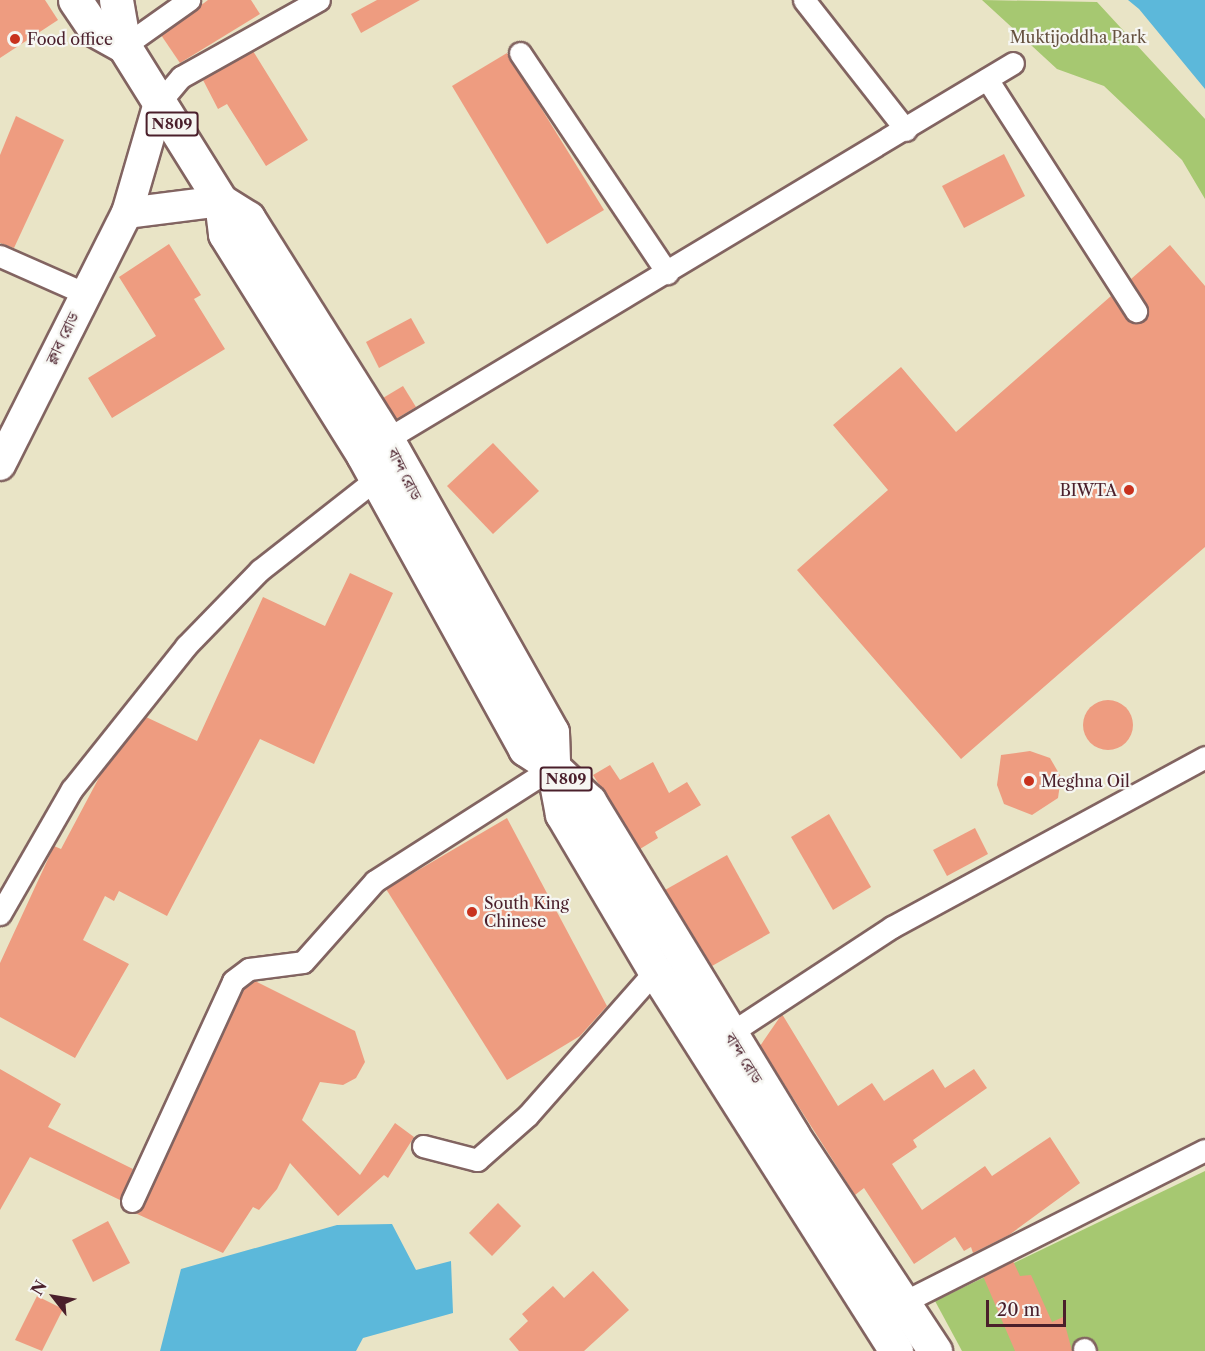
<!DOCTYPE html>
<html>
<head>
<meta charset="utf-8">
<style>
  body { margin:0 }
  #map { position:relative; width:1205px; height:1351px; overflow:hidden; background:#e9e4c6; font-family:"Libre Caslon Text","Noto Serif Bengali",serif }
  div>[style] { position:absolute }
  .green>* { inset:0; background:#a6c871 }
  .water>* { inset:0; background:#5cb8da }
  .building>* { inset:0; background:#ee9c80 }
  .round { border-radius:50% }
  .roads { filter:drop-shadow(2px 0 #826461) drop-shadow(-2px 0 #826461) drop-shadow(0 2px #826461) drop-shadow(0 -2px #826461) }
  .street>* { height:21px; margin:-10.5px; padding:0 10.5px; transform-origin:10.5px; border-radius:10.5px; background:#fff }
  .secondary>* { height:30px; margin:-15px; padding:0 15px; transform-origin:15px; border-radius:15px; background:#fff }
  .highway>* { height:33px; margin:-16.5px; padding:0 16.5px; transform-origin:16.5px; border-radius:16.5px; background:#fff }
  .dots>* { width:16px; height:16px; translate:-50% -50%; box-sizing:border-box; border:3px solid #f6f6f2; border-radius:50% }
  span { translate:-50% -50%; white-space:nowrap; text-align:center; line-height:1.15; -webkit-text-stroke:4.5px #f6f6f2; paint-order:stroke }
  .shield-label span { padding:2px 4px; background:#f6f6f2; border:2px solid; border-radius:4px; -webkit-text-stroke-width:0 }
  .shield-label { font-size:15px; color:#4a1f2b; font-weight:700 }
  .park-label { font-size:16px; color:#665240 }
  .poi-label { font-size:16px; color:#4a1f2b }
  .left { translate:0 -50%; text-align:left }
  .right { translate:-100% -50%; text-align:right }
  .street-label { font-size:16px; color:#4a1f2b }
  .north { position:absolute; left:24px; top:1267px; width:60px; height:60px; -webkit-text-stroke:4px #f6f6f2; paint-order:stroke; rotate:301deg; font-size:16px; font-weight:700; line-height:24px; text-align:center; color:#4a1f2b }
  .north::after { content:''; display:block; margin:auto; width:21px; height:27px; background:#4a1f2b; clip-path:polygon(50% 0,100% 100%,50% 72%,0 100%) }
  .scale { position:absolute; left:986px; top:1300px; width:80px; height:27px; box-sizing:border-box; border:3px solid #4a1f2b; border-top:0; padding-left:8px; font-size:18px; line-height:21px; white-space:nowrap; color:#4a1f2b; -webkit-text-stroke:4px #f6f6f2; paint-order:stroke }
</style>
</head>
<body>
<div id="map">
  <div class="green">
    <div style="clip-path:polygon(982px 0,1097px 2px,1205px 119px,1205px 199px,1182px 160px,1104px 86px,1057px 69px)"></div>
    <div style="clip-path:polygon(1205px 1171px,1205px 1351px,962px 1351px,935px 1301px)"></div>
  </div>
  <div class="water">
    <div style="clip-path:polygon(1128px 0,1205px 0,1205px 89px,1139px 9px)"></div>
    <div style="clip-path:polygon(392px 1224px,416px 1270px,451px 1261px,453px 1313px,363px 1338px,356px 1351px,160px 1351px,181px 1269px,337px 1225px)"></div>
  </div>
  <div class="building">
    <div style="clip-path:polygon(0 0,45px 0,58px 20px,0 58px)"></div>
    <div style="clip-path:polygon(208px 0,251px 0,260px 14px,180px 63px,161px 35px)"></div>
    <div style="clip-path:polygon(377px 0,420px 0,361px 33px,351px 14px)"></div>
    <div style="clip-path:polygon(253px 51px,308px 140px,266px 166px,227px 104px,218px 109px,203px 80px)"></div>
    <div style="clip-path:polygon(507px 53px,604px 210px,547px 244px,452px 86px)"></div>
    <div style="clip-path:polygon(16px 116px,64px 140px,14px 248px,0 243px,0 155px)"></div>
    <div style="clip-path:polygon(1004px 154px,1025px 196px,964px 228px,942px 186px)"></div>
    <div style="clip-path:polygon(169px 244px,201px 295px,194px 299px,225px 349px,112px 418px,88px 378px,156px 336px,119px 277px)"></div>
    <div style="clip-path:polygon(1170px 245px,1205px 286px,1205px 547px,961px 759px,797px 570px,888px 490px,833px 425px,901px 367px,956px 432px,1111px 296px,1130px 322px,1143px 321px,1149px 310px,1131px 279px)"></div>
    <div style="clip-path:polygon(411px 318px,425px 343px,379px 368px,366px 342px)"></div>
    <div style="clip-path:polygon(403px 386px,416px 407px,396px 419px,383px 398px)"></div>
    <div style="clip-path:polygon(493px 443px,539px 491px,493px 534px,447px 486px)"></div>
    <div style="clip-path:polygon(350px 573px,393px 593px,314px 764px,260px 739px,167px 916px,119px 891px,114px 901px,105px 896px,83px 940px,129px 964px,75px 1058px,0 1017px,0 963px,54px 846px,61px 849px,102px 772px,146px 717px,197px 741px,263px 597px,325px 626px)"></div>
    <div class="round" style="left:1083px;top:700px;width:50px;height:50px"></div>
    <div style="clip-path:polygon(1030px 751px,1050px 758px,1061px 777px,1058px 798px,1032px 815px,1004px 804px,997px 785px,1001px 755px)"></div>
    <div style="clip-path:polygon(653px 762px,669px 793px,687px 782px,701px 805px,655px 832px,658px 838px,640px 849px,593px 775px,610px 765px,620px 780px)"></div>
    <div style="clip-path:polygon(829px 814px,871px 887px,833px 910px,791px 837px)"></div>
    <div style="clip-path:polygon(507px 818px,607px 1006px,580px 1036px,507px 1080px,386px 889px)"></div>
    <div style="clip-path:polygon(975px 828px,988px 854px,947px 876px,933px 850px)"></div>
    <div style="clip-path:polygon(727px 855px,770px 933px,712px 966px,665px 890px)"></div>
    <div style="clip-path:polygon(255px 981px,355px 1031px,365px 1062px,356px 1078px,343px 1085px,320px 1082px,302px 1120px,360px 1175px,395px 1123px,414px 1137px,388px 1178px,384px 1175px,338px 1216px,290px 1163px,277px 1189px,259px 1210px,253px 1207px,223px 1253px,135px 1213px,144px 1206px,243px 989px)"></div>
    <div style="clip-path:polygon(782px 1014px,838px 1106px,872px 1083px,884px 1101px,933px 1069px,945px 1088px,974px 1069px,987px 1088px,913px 1140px,917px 1147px,892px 1164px,922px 1210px,985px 1166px,992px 1176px,1050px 1137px,1080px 1183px,1009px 1235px,973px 1253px,971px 1247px,964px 1251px,955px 1237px,914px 1264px,864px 1188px,855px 1195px,760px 1046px)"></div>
    <div style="clip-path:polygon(0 1069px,61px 1104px,48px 1127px,133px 1169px,120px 1200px,30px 1157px,0 1210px)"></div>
    <div style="clip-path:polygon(498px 1203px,521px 1226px,492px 1256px,469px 1233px)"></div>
    <div style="clip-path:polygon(108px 1221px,130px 1263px,93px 1282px,72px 1240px)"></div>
    <div style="clip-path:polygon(1013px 1261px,1020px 1276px,1031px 1275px,1052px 1322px,1063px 1317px,1072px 1351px,1015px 1351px,983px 1276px)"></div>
    <div style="clip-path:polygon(593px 1271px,629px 1310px,584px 1351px,519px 1351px,509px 1339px,528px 1321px,522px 1314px,553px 1286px,564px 1298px)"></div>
    <div style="clip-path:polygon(37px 1296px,63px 1309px,42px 1351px,15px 1340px)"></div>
  </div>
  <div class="roads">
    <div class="street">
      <div style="left:804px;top:0;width:165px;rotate:51.9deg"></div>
      <div style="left:124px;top:46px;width:80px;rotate:-35.3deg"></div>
      <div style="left:520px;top:53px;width:265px;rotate:56.2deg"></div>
      <div style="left:987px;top:79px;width:276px;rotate:57.3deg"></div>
      <div style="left:159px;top:103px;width:34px;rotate:-50deg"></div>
      <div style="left:181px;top:77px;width:158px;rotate:-29.2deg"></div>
      <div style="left:0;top:256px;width:92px;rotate:23.8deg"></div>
      <div style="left:387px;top:439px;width:730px;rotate:-30.99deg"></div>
      <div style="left:0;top:914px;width:144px;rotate:-60.1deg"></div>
      <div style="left:72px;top:789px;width:183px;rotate:-51.4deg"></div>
      <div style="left:186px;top:646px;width:106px;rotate:-45.8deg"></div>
      <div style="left:260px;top:570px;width:147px;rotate:-38.1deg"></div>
      <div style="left:729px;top:1034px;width:195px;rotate:-33.3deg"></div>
      <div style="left:892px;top:927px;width:356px;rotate:-28.5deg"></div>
      <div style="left:423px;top:1146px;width:56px;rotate:14.5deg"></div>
      <div style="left:477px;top:1160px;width:68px;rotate:-41.4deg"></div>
      <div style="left:528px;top:1115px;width:192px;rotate:-48.6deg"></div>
      <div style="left:132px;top:1201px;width:242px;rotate:-65.3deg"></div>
      <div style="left:233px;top:981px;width:20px;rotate:-37deg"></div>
      <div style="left:249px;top:969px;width:54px;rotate:-7.4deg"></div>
      <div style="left:303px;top:962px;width:108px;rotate:-48.4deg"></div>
      <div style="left:375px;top:881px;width:211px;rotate:-32.6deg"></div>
      <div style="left:902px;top:1303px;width:339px;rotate:-26.8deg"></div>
      <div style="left:1084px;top:1349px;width:2px;rotate:63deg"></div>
    </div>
    <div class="secondary">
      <div style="left:127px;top:213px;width:95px;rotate:-7.3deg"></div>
      <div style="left:0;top:465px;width:282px;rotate:-63.3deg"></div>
      <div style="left:127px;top:213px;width:115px;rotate:-73.8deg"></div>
    </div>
    <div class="highway">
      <div style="left:75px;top:0;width:36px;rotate:56deg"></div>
      <div style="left:95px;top:30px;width:33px;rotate:29deg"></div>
      <div style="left:116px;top:0;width:47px;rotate:80.1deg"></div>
      <div style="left:124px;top:46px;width:183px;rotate:58deg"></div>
      <div style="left:221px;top:201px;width:33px;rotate:83deg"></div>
      <div style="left:225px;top:234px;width:261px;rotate:58deg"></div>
      <div style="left:363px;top:455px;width:336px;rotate:61.1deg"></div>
      <div style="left:525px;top:749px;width:33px;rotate:33deg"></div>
      <div style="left:553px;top:767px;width:48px;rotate:79.2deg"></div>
      <div style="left:562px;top:814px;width:182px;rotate:59.4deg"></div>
      <div style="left:655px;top:971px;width:450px;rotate:57.6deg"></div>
      <div style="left:221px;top:201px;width:32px;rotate:32deg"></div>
      <div style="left:248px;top:218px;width:261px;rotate:57.8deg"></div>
      <div style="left:387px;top:439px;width:336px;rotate:60.6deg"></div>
      <div style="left:552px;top:732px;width:35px;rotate:88deg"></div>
      <div style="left:553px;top:767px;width:50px;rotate:43.4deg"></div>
      <div style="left:589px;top:801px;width:390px;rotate:58.6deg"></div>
      <div style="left:792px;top:1134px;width:260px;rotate:56.6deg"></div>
    </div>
  </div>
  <div class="dots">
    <div style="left:15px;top:39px;background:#c8321e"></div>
    <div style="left:1129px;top:490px;background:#c8321e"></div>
    <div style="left:1029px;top:781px;background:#c8321e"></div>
    <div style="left:472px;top:912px;background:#c8321e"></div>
  </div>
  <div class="shield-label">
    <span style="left:172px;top:124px">N809</span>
    <span style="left:566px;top:779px">N809</span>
  </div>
  <div class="park-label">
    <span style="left:1078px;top:37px">Muktijoddha Park</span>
  </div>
  <div class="poi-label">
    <span class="left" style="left:27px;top:39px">Food office</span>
    <span class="right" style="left:1117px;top:490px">BIWTA</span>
    <span class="left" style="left:1041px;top:781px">Meghna Oil</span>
    <span class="left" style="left:484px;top:912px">South King<br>Chinese</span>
  </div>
  <div class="street-label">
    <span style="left:62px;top:338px;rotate:-64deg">ক্লাব রোড</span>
    <span style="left:405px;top:474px;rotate:63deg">বান্দ রোড</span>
    <span style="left:744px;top:1058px;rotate:58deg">বান্দ রোড</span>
  </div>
  <div class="north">N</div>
  <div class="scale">20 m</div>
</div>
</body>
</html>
